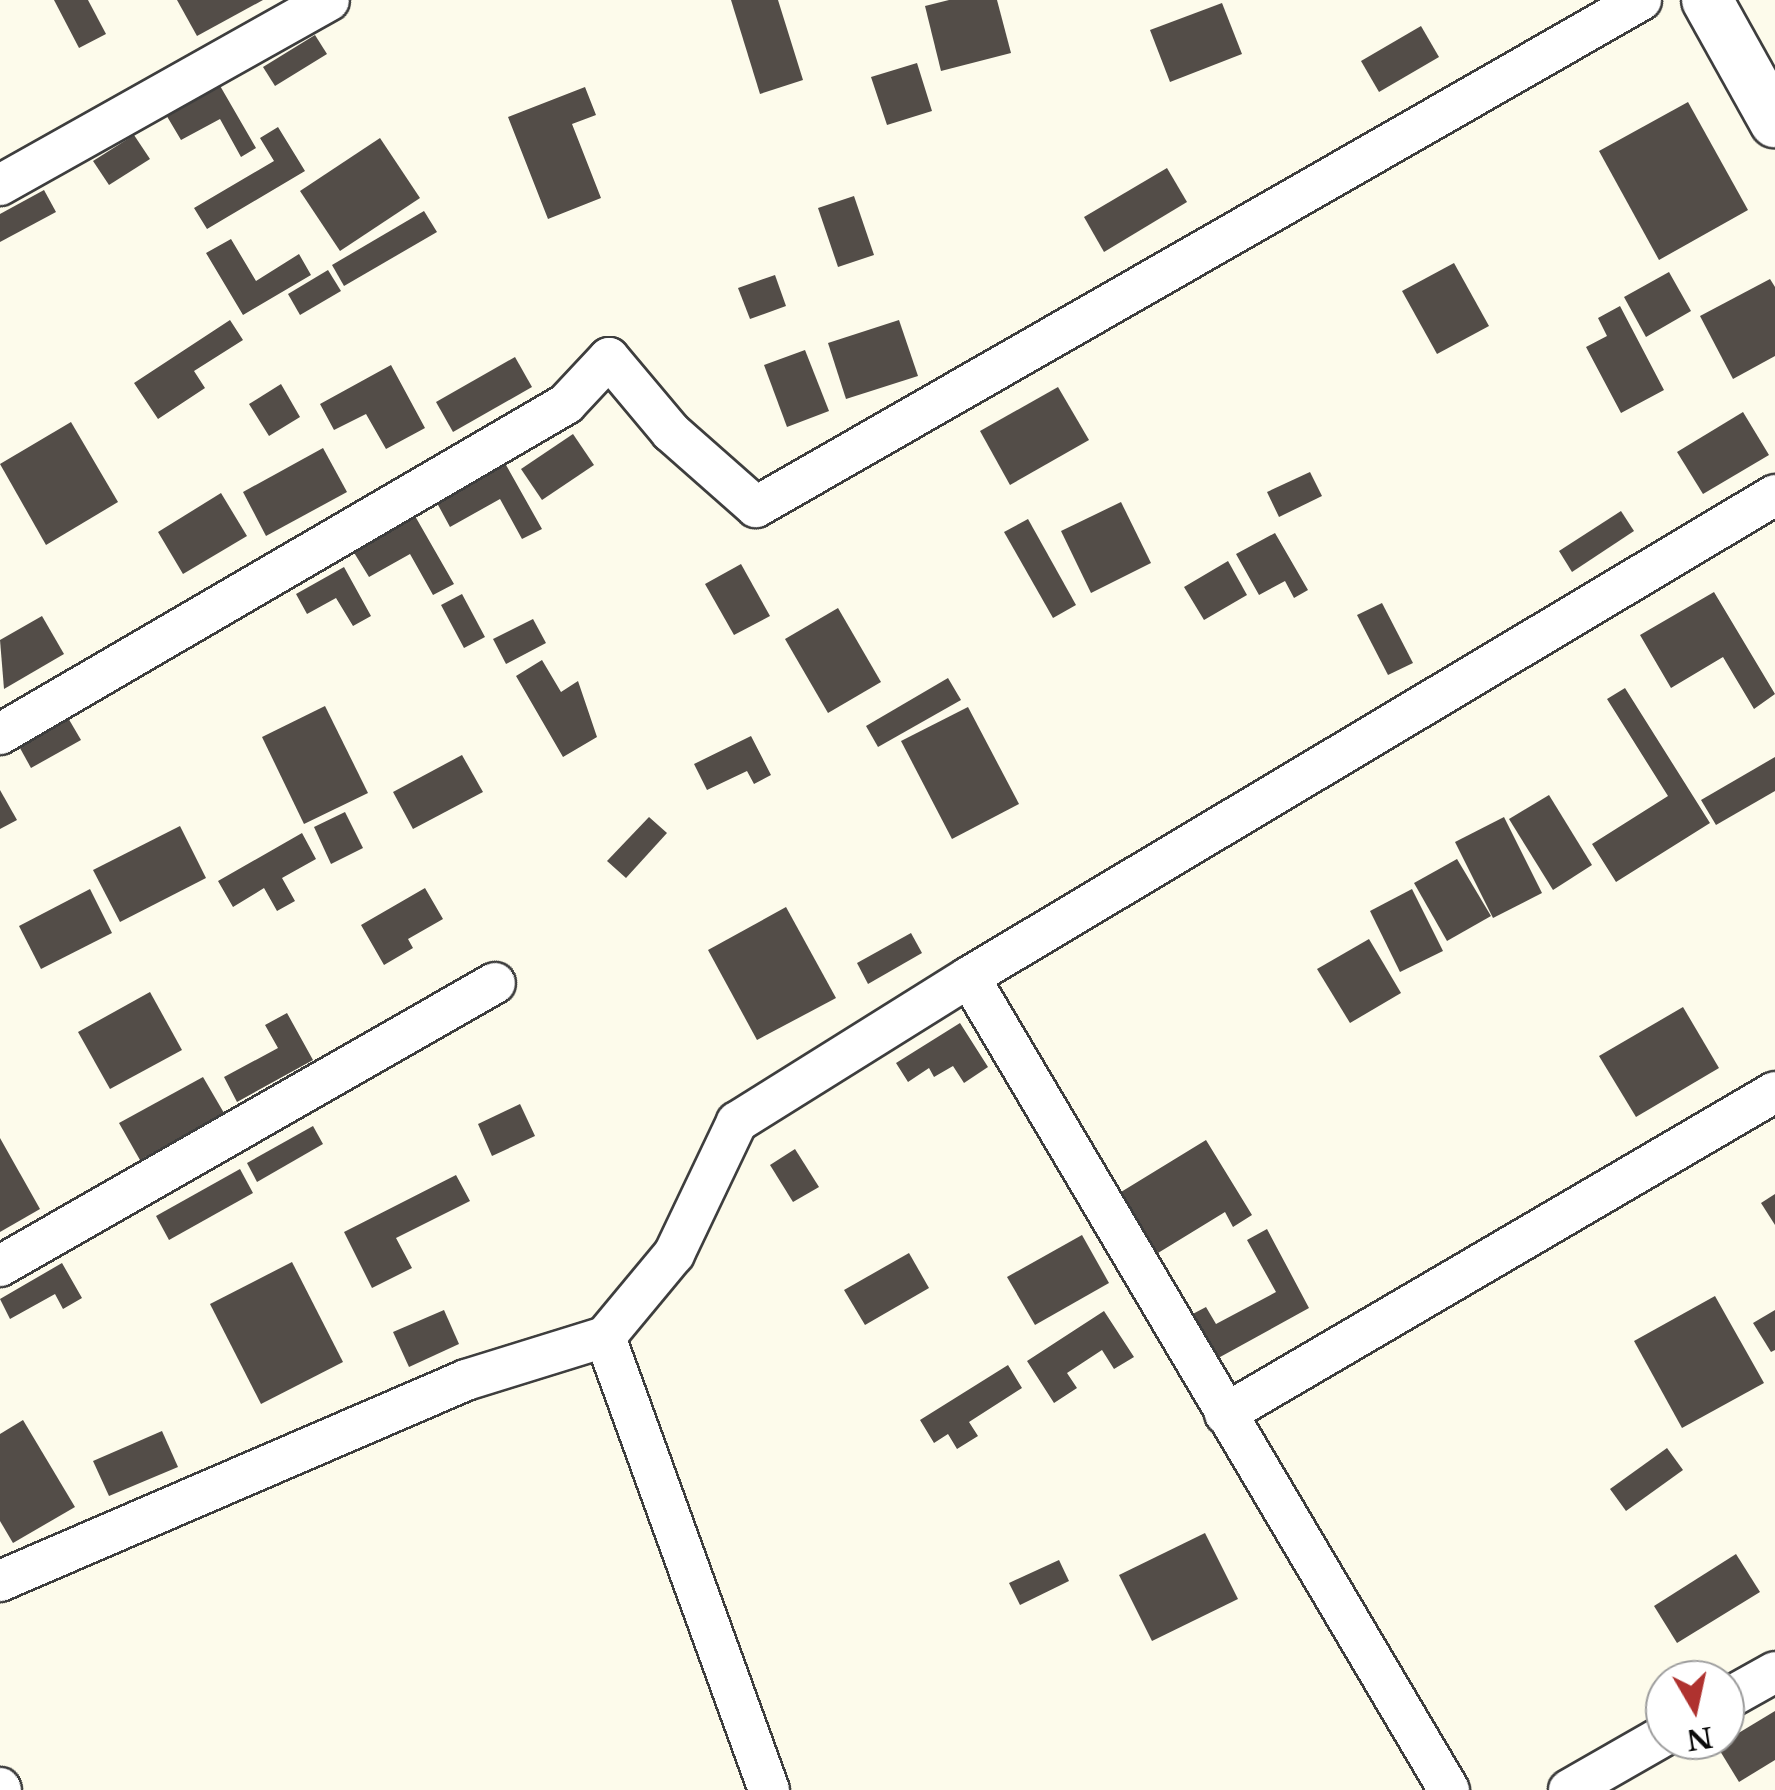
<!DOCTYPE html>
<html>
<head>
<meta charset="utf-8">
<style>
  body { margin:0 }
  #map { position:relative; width:1775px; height:1790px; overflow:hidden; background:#fdfbeb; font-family:"Libre Baskerville",serif }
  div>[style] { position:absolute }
  .building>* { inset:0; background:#534d48 }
  .roads { filter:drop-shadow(2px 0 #3e3e3e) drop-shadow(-2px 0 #3e3e3e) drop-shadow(0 2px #3e3e3e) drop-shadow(0 -2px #3e3e3e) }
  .minor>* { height:40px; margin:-20px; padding:0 20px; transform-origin:20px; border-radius:20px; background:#fff }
  .tertiary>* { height:50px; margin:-25px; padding:0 25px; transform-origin:25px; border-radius:25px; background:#fff }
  span { translate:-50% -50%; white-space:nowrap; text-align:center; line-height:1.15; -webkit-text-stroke:10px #fff; paint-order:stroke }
  .north { position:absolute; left:1645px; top:1660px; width:100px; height:100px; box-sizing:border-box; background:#fff; border:2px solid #9d9d9d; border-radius:50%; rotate:171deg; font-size:28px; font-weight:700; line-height:40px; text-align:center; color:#0b0b0b }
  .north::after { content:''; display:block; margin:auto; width:35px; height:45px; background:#af322f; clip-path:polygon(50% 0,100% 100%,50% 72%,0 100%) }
</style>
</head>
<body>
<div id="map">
  <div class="building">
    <div style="clip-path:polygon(54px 0,88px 0,106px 34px,79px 48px)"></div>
    <div style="clip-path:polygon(177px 0,263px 0,197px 36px)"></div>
    <div style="clip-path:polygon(731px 0,778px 0,803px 80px,760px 94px)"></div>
    <div style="clip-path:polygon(949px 0,997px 0,1011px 53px,941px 71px,925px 6px)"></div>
    <div style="clip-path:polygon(1222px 3px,1242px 54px,1170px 82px,1150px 30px)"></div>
    <div style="clip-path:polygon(1421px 26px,1439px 57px,1379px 92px,1361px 61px)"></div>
    <div style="clip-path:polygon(315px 35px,327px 54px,275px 86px,263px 67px)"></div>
    <div style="clip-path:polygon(917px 63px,932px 111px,887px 125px,871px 77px)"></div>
    <div style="clip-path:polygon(219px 84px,256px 148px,241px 157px,220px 119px,181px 140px,165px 113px)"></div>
    <div style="clip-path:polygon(585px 87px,596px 115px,572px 124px,601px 198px,548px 219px,508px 117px)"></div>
    <div style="clip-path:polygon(1688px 102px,1748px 210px,1659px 260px,1599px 151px)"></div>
    <div style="clip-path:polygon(278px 127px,305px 171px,207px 229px,194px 208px,274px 161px,260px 138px)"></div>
    <div style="clip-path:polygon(134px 135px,150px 159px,109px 185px,93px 161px)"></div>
    <div style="clip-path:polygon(380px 138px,420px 198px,340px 251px,300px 191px)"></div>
    <div style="clip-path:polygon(1167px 168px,1187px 202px,1104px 252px,1084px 217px)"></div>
    <div style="clip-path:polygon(44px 190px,56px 212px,0 242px,0 214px)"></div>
    <div style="clip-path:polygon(854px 196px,874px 255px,838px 267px,818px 208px)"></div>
    <div style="clip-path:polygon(424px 211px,437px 232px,344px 286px,332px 265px)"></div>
    <div style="clip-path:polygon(231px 239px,256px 281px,299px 254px,311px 275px,243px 315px,206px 253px)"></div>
    <div style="clip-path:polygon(1454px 263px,1489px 326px,1437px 354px,1402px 291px)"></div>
    <div style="clip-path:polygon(328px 270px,341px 291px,300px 315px,288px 294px)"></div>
    <div style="clip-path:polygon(1669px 272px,1691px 311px,1646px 337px,1624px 297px)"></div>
    <div style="clip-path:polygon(775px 275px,786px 306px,750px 319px,738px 288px)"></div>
    <div style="clip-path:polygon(1770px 279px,1775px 287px,1775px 356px,1733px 379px,1700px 316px)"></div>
    <div style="clip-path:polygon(1620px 306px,1664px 390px,1621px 413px,1586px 347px,1607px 336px,1598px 318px)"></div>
    <div style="clip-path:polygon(230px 320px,243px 340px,194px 371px,205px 388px,158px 419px,134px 383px)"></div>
    <div style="clip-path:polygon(899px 320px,918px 376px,846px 399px,828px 343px)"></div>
    <div style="clip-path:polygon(805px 350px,829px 411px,787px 427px,764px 365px)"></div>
    <div style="clip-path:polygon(515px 357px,532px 387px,453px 432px,436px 402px)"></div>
    <div style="clip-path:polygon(391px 365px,425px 428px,386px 449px,366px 414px,334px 430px,320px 404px)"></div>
    <div style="clip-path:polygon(281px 384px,300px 417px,269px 436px,249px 404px)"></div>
    <div style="clip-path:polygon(1058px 387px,1089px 440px,1010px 485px,980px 431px)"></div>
    <div style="clip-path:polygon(1743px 412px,1769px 455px,1703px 494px,1677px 452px)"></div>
    <div style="clip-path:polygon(71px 422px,118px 502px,46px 545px,0 464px)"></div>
    <div style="clip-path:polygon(573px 434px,594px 465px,542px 500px,521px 469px)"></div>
    <div style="clip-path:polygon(323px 448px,347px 492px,266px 536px,243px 492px)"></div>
    <div style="clip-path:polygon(506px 465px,542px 529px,522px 539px,500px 499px,450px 527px,437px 503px)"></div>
    <div style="clip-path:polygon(1310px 472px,1322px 496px,1279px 517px,1267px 492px)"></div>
    <div style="clip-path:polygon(221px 493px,247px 536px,183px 574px,158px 532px)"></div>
    <div style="clip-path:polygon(1121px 502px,1151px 563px,1091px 593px,1061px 531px)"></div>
    <div style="clip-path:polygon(1621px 511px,1634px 531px,1572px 572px,1559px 551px)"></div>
    <div style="clip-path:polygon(415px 516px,454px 584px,433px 595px,410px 554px,369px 577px,353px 551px)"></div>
    <div style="clip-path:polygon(1028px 519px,1076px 605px,1053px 618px,1004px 532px)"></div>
    <div style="clip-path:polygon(1275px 533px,1308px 590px,1294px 598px,1285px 581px,1259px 595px,1236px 554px)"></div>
    <div style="clip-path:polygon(1228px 561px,1247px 595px,1204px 620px,1184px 587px)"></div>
    <div style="clip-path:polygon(741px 564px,770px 616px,734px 635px,705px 584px)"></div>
    <div style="clip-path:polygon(344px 567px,371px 616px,353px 626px,336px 598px,307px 614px,296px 594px)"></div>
    <div style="clip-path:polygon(1714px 592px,1775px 694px,1754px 709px,1723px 657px,1671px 688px,1640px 635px)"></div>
    <div style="clip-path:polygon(462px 594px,485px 637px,464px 648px,441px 605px)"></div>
    <div style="clip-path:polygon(1382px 603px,1413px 663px,1388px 675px,1357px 615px)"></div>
    <div style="clip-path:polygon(838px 608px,881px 682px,828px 713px,785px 639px)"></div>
    <div style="clip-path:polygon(42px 616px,64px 654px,4px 689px,0 640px)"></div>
    <div style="clip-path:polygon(533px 619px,546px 643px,506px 664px,493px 639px)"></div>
    <div style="clip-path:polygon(542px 660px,561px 692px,578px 681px,597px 737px,563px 757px,516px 676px)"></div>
    <div style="clip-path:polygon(948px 678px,961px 700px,878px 747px,866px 726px)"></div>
    <div style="clip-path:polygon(1625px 688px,1710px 823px,1616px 882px,1592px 844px,1668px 796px,1607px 699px)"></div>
    <div style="clip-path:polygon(325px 706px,368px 793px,304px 824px,262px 737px)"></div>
    <div style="clip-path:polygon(968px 707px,1019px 804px,952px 839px,901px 741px)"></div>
    <div style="clip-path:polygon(64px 711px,81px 740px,31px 768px,15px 739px)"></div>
    <div style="clip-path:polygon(751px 736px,771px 775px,754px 784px,747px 771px,707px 790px,694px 764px)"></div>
    <div style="clip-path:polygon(462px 755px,483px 792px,413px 829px,393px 792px)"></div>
    <div style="clip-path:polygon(1775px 757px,1775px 791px,1716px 825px,1701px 800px)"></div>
    <div style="clip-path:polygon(0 790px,17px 820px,0 829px)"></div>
    <div style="clip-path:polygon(1549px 795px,1592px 865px,1553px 890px,1509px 819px)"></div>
    <div style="clip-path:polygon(345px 812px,363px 848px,331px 864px,314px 827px)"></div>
    <div style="clip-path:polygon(649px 817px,667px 833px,626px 878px,607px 861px)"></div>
    <div style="clip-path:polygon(1504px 817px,1542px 893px,1493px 918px,1455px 842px)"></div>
    <div style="clip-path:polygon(180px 826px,206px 878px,120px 922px,93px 870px)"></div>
    <div style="clip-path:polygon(302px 833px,316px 859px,282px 878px,295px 901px,277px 911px,264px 888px,233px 907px,218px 881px)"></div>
    <div style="clip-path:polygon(1457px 859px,1491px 916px,1447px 941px,1414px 883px)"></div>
    <div style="clip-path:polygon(425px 888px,443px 919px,408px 939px,413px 948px,384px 965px,361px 925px)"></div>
    <div style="clip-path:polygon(90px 889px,112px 933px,41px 969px,19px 926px)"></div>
    <div style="clip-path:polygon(1412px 889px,1443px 951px,1400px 972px,1370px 911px)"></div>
    <div style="clip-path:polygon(786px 907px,836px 998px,757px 1040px,708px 950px)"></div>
    <div style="clip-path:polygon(911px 933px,922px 953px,868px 984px,857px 963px)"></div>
    <div style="clip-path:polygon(1369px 939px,1401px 993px,1350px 1023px,1317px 969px)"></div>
    <div style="clip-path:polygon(150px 992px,182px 1050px,110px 1089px,78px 1032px)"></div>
    <div style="clip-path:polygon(1683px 1007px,1719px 1068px,1636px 1117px,1599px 1056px)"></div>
    <div style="clip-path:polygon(287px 1013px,313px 1060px,237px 1102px,224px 1077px,278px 1048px,265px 1025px)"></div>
    <div style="clip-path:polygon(960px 1023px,988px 1067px,964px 1083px,953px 1066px,934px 1077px,929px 1068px,908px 1082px,896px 1063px)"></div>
    <div style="clip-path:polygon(203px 1077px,224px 1113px,140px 1160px,119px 1123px)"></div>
    <div style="clip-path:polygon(520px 1104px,535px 1136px,492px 1156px,478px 1124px)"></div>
    <div style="clip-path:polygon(313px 1126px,323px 1144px,257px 1182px,247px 1163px)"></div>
    <div style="clip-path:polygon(0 1138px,40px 1209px,0 1232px)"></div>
    <div style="clip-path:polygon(1206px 1140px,1252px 1215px,1233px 1227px,1225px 1212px,1158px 1253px,1121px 1192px)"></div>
    <div style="clip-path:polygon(795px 1149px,819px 1187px,793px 1202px,770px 1165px)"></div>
    <div style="clip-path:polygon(240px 1169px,253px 1193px,169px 1240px,156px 1216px)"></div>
    <div style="clip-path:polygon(456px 1175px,470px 1201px,396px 1238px,412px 1268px,372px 1288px,344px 1232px)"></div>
    <div style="clip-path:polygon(1775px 1194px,1775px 1225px,1761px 1203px)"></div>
    <div style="clip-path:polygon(1267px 1229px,1309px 1308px,1211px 1362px,1187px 1317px,1206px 1307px,1216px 1324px,1276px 1292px,1247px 1240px)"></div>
    <div style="clip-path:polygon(1082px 1235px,1109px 1283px,1035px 1325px,1007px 1277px)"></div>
    <div style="clip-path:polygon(909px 1253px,929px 1288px,865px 1325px,844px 1290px)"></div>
    <div style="clip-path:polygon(292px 1262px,343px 1362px,261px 1404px,210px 1304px)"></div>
    <div style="clip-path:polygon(62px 1263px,82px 1298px,63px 1309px,55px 1294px,10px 1319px,0 1299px)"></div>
    <div style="clip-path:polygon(1715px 1296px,1764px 1383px,1682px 1428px,1634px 1341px)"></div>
    <div style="clip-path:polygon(444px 1310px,459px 1344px,409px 1367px,393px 1332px)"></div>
    <div style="clip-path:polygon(1775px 1310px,1775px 1350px,1771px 1352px,1753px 1323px)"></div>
    <div style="clip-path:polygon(1104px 1311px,1134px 1357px,1114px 1369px,1102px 1350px,1067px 1373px,1077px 1388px,1054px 1403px,1027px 1361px)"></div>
    <div style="clip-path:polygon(1008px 1365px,1022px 1388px,969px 1422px,978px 1436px,957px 1449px,948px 1434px,934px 1443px,920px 1420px)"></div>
    <div style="clip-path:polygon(23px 1420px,75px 1507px,13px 1543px,0 1521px,0 1434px)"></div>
    <div style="clip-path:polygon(162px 1431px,178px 1467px,109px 1496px,93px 1461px)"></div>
    <div style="clip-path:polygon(1667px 1448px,1683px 1470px,1626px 1511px,1610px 1489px)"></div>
    <div style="clip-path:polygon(1205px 1533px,1238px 1599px,1152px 1641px,1119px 1575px)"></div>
    <div style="clip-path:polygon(1736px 1554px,1760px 1592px,1677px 1643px,1654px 1606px)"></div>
    <div style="clip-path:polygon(1059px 1560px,1069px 1581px,1020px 1605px,1009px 1583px)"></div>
    <div style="clip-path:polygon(1775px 1711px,1775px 1760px,1739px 1782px,1717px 1746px)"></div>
  </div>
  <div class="roads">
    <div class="minor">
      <div style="left:0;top:185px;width:377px;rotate:-29.3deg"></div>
      <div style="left:0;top:734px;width:655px;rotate:-30.24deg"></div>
      <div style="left:566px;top:404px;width:63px;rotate:-46.9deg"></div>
      <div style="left:609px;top:358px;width:97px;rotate:50deg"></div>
      <div style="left:671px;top:432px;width:113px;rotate:41.4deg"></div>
      <div style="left:756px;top:507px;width:1020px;rotate:-29.81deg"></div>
      <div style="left:969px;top:977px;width:944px;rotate:59.44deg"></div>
      <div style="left:0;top:1266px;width:570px;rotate:-29.76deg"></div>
      <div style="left:605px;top:1337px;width:482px;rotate:70.1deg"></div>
      <div style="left:1225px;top:1414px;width:637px;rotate:-30.35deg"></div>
      <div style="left:0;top:1581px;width:508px;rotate:-23.33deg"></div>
      <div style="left:466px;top:1380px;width:145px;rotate:-17.2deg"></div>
      <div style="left:605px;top:1337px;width:108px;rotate:-50.3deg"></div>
      <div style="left:674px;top:1254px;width:146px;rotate:-64.5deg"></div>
      <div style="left:737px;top:1122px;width:274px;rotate:-32deg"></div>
      <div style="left:969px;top:977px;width:939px;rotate:-30.88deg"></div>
      <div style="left:1725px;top:1700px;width:57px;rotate:-29.2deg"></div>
      <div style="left:0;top:1788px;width:2px;rotate:63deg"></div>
      <div style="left:1569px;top:1790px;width:111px;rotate:-29.8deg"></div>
    </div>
    <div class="tertiary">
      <div style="left:1707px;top:0;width:140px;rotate:60.9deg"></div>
    </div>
  </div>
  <div class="north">N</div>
</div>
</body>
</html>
